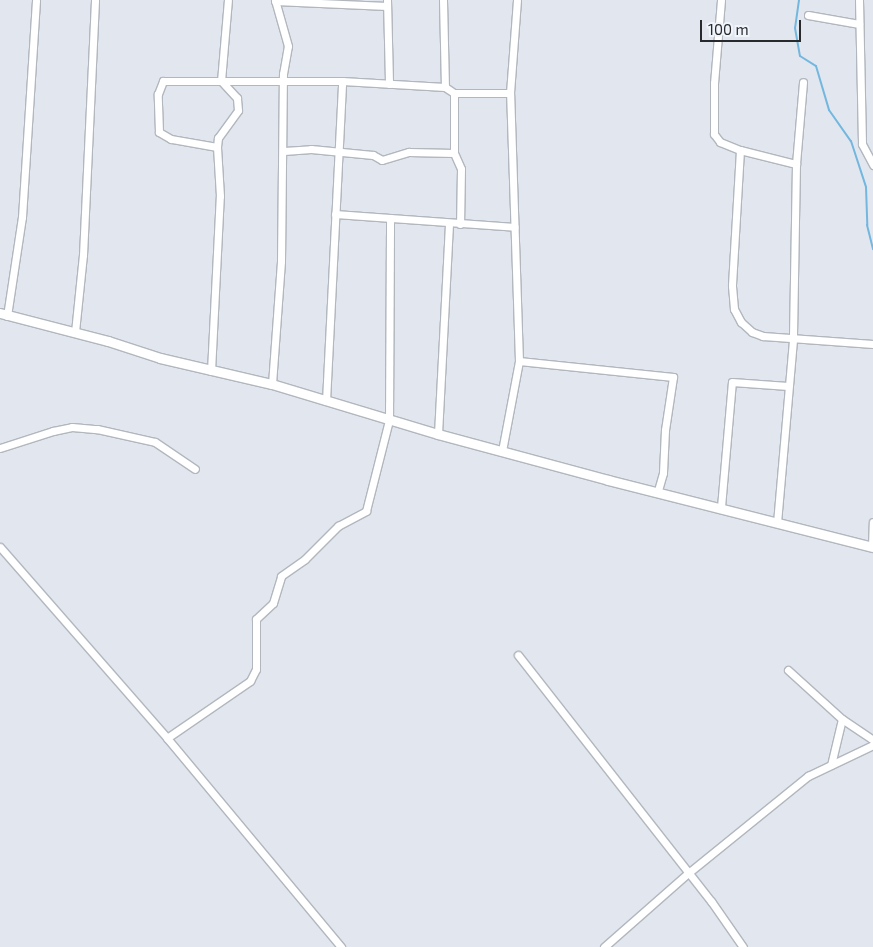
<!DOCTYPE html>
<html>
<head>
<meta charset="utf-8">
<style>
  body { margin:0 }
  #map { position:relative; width:873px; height:947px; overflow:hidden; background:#e2e7ef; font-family:"Exo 2",sans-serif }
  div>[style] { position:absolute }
  .stream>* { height:2px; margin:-1px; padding:0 1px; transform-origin:1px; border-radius:1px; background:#73b7df }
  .roads { filter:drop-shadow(1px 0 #b2b7be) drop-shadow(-1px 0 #b2b7be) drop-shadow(0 1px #b2b7be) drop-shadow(0 -1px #b2b7be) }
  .minor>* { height:7px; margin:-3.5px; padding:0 3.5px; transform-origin:3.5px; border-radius:3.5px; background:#fff }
  .tertiary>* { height:9px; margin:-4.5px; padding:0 4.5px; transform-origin:4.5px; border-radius:4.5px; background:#fff }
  span { translate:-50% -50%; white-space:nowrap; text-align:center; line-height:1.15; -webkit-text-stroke:5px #f0f5fc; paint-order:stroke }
  .scale { position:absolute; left:700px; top:20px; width:101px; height:22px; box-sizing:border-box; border:2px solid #292a2d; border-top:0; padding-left:6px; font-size:15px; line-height:18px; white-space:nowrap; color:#292a2d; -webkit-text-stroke:4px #f0f5fc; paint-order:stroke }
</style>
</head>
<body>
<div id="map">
  <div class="stream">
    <div style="left:799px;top:0;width:28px;rotate:98deg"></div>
    <div style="left:795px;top:28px;width:28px;rotate:80deg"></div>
    <div style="left:800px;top:56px;width:19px;rotate:32deg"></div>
    <div style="left:816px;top:66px;width:46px;rotate:73.5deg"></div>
    <div style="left:829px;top:110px;width:38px;rotate:55deg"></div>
    <div style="left:851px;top:141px;width:48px;rotate:71.9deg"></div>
    <div style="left:866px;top:187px;width:38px;rotate:88deg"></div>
    <div style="left:867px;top:225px;width:25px;rotate:76deg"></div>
  </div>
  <div class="roads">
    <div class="minor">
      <div style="left:387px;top:0;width:84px;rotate:88.6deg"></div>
      <div style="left:443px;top:0;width:87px;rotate:88.7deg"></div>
      <div style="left:721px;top:0;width:83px;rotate:94.8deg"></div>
      <div style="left:714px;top:83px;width:51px;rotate:90deg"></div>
      <div style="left:714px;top:134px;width:10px;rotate:53deg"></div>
      <div style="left:720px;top:142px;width:22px;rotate:22deg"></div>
      <div style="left:740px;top:150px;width:58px;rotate:14deg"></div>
      <div style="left:796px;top:164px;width:176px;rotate:91deg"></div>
      <div style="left:793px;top:340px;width:183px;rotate:95deg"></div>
      <div style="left:859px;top:0;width:144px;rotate:88.8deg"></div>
      <div style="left:862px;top:144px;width:24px;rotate:62deg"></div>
      <div style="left:275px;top:1px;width:112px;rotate:2.6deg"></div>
      <div style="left:808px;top:15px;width:52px;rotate:10deg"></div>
      <div style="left:454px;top:93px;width:60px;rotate:90deg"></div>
      <div style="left:454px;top:153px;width:17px;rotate:66deg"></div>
      <div style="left:461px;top:169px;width:55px;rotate:91deg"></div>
      <div style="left:217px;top:147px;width:9px;rotate:-84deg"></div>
      <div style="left:218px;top:138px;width:34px;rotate:-54deg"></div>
      <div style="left:238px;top:110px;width:12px;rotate:-95deg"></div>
      <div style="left:237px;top:98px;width:23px;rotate:-133deg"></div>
      <div style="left:221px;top:81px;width:81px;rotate:-85.1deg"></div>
      <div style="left:740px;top:150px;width:136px;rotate:93.4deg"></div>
      <div style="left:732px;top:286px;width:23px;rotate:85deg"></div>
      <div style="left:734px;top:309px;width:15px;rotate:62deg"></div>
      <div style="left:741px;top:322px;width:15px;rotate:42deg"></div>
      <div style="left:752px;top:332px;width:12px;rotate:20deg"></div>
      <div style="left:763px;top:336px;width:110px;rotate:4.2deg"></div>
      <div style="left:284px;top:151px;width:27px;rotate:-4deg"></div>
      <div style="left:311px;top:149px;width:62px;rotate:5.5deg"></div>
      <div style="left:373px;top:155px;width:10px;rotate:29deg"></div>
      <div style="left:382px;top:160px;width:28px;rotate:-17deg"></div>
      <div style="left:409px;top:152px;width:45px;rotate:1.3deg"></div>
      <div style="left:796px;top:164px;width:82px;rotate:-85.1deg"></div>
      <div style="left:335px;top:214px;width:180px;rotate:4.1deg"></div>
      <div style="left:7px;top:316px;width:100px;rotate:-81.4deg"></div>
      <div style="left:22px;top:217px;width:217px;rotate:-86.3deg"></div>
      <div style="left:75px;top:332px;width:77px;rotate:-84.1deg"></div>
      <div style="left:83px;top:255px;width:255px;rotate:-87.3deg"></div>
      <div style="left:519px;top:361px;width:155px;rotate:5.9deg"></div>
      <div style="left:673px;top:377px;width:54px;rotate:98.6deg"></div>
      <div style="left:665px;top:430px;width:43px;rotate:92.7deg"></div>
      <div style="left:663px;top:473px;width:19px;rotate:106deg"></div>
      <div style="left:211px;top:371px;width:175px;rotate:-87.1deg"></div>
      <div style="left:220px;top:196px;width:49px;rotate:-93.5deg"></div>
      <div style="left:217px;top:147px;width:47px;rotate:-170.1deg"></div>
      <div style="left:171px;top:139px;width:14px;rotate:-150deg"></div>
      <div style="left:159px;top:132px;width:38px;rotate:-92deg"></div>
      <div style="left:158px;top:94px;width:14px;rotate:-69deg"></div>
      <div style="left:163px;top:81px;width:179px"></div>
      <div style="left:342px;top:81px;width:103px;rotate:3.3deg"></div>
      <div style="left:445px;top:87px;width:11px;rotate:34deg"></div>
      <div style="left:454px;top:93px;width:56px"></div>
      <div style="left:272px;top:384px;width:123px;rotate:-85.8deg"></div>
      <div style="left:281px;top:261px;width:187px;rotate:-89.4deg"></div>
      <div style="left:283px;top:74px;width:28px;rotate:-80deg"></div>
      <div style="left:288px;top:46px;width:48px;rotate:-105.8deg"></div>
      <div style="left:326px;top:401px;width:320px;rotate:-87.1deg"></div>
      <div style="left:438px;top:434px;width:211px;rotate:-87deg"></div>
      <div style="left:0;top:448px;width:56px;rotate:-17.8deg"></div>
      <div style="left:53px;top:431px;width:19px;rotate:-12deg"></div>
      <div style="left:72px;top:427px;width:25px;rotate:5deg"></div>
      <div style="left:97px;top:429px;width:59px;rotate:12.6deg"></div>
      <div style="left:155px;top:442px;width:48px;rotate:34deg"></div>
      <div style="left:502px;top:451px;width:92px;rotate:-79.3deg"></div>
      <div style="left:519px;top:361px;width:268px;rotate:-91.9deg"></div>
      <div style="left:510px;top:93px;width:93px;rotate:-85.7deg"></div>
      <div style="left:721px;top:507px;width:125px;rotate:-85deg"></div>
      <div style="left:732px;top:382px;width:56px;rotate:4.1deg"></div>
      <div style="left:872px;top:546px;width:24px;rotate:-88deg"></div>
      <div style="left:0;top:547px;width:254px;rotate:48.8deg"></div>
      <div style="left:167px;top:738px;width:272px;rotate:50.2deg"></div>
      <div style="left:518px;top:655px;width:313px;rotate:51.9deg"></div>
      <div style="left:711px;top:901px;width:56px;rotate:55.2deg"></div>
      <div style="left:788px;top:670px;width:73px;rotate:42.2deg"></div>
      <div style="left:842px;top:719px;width:37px;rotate:34deg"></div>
      <div style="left:167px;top:738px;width:101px;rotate:-34.5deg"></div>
      <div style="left:250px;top:681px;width:13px;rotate:-63deg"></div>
      <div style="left:256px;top:669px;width:50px;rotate:-90deg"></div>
      <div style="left:256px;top:619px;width:23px;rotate:-43deg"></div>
      <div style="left:273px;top:603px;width:28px;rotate:-73deg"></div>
      <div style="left:281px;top:576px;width:29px;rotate:-35deg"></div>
      <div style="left:305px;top:559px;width:47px;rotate:-45deg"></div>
      <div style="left:338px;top:526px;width:32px;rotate:-28deg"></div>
      <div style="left:366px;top:511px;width:94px;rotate:-75.8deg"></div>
      <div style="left:389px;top:420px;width:202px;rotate:-89.7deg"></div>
      <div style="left:831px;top:765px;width:47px;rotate:-76.6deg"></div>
      <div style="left:604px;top:947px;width:111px;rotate:-41.3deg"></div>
      <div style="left:687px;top:874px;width:156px;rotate:-39deg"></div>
      <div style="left:808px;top:776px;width:72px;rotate:-25.5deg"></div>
    </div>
    <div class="tertiary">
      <div style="left:0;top:313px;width:112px;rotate:14.5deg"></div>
      <div style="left:108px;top:341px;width:55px;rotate:18.1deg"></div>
      <div style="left:160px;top:358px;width:115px;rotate:13.1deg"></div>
      <div style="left:272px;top:384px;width:173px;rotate:16.8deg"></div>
      <div style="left:438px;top:434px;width:176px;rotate:15.1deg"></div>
      <div style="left:608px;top:480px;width:273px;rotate:14.2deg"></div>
    </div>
  </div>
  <div class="scale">100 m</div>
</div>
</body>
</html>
